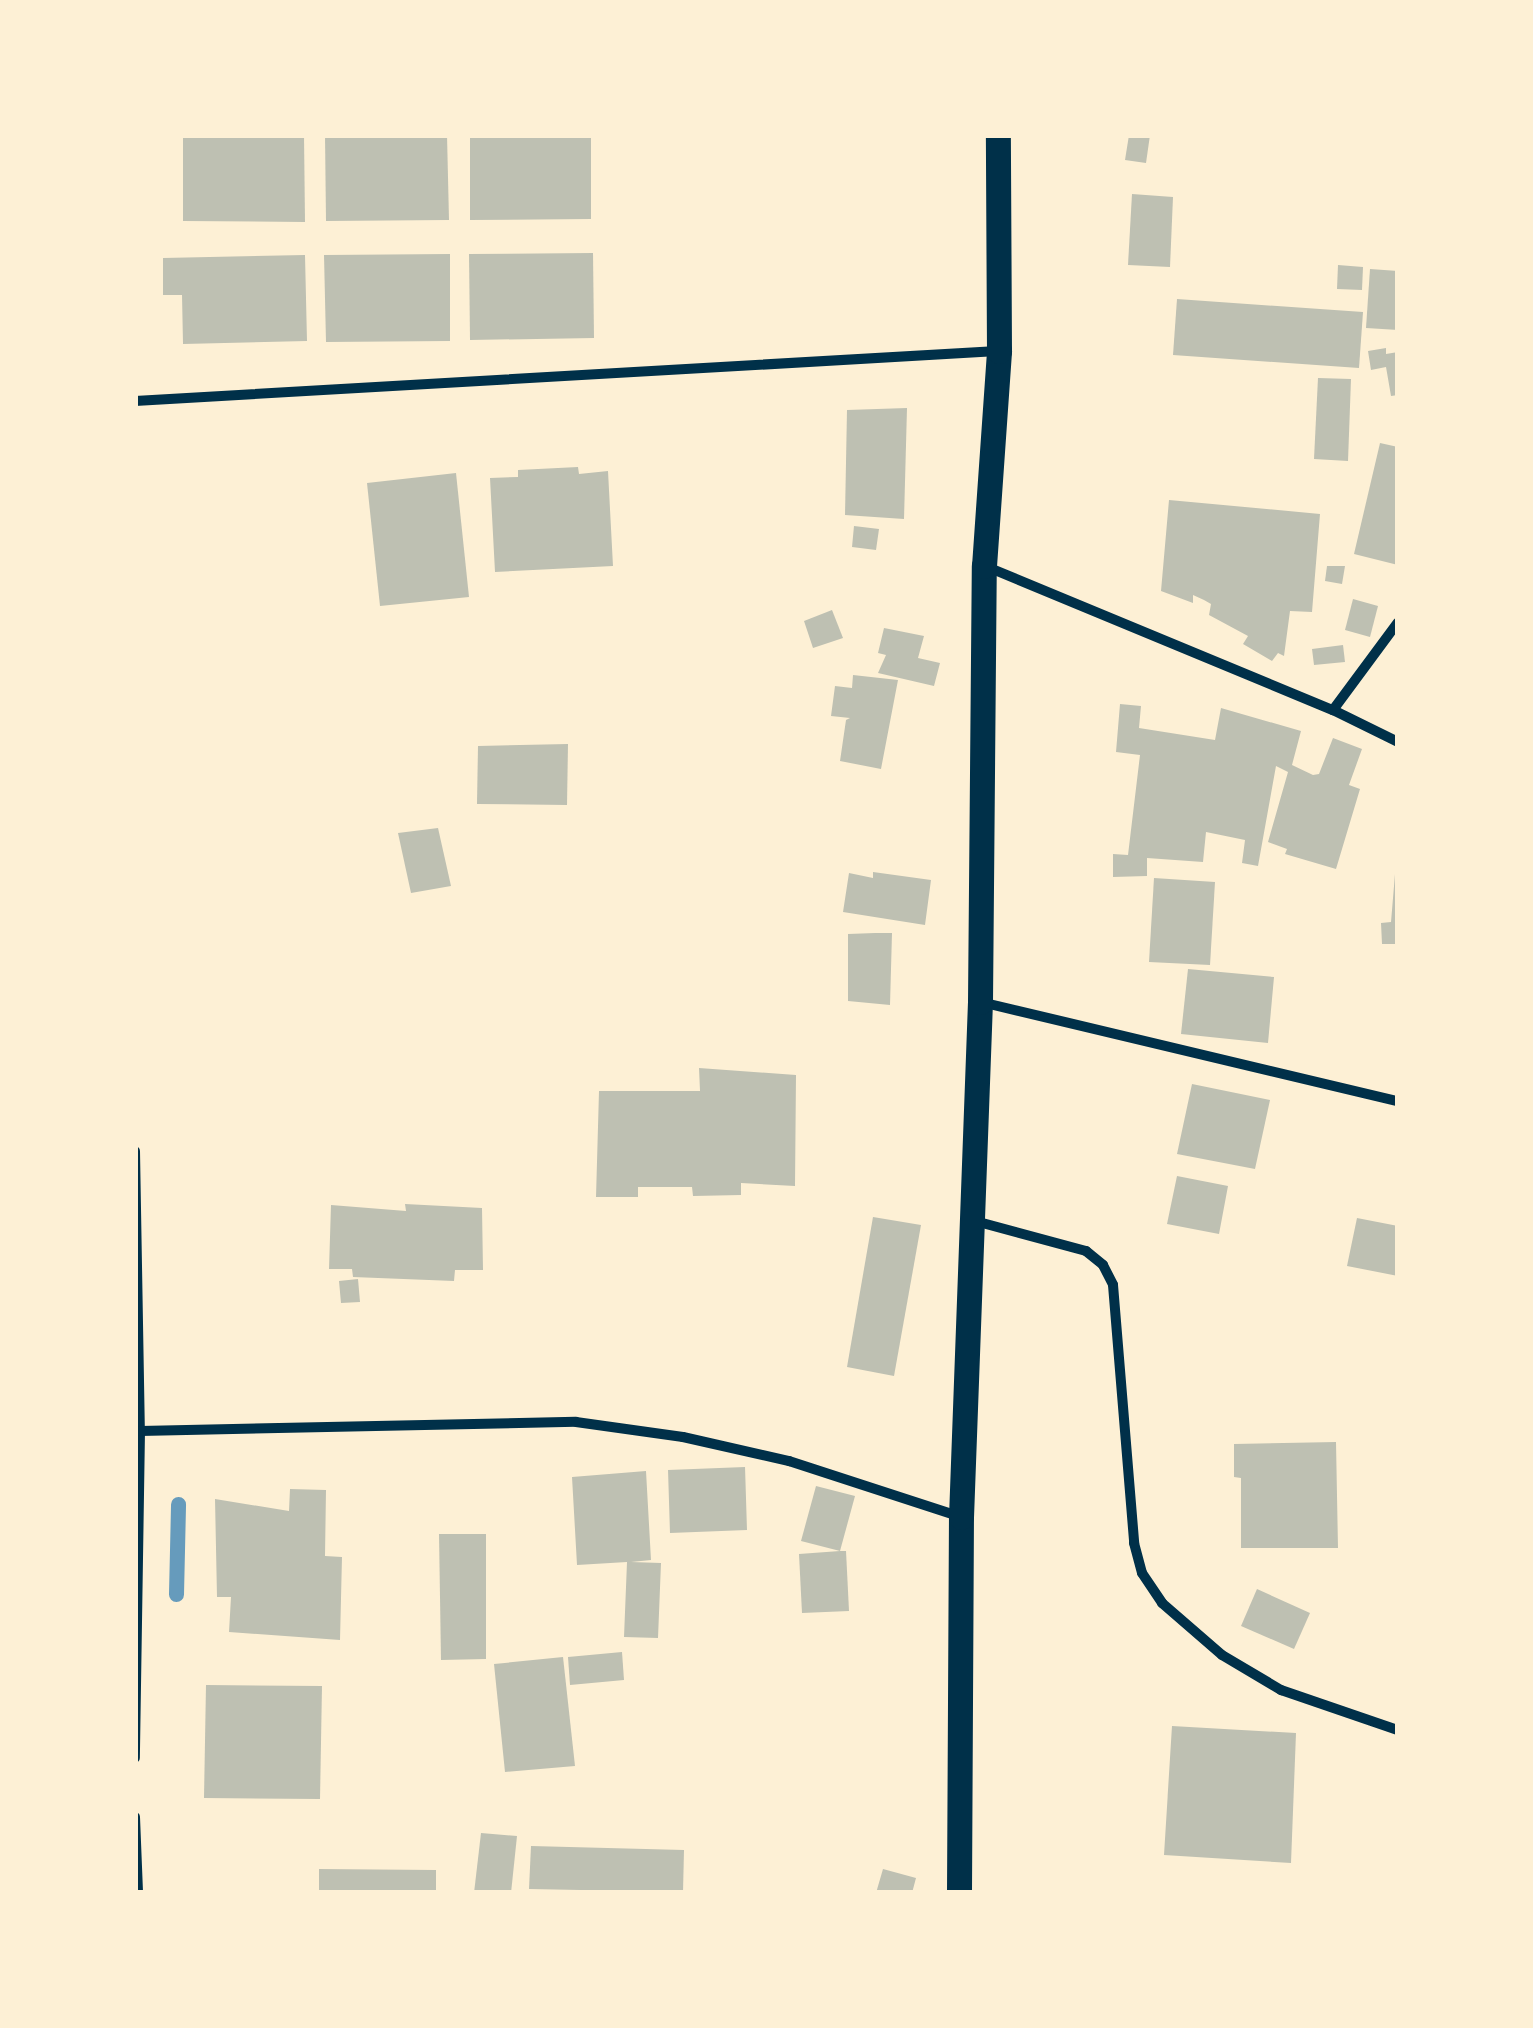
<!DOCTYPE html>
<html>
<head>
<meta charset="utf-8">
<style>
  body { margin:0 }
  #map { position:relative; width:1533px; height:2028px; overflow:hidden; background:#fdf0d5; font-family:"PT Sans",sans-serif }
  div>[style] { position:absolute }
  .stream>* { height:15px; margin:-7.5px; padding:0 7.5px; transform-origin:7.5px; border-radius:7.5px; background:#669bbc }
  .building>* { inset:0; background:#bec0b2 }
  .minor>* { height:10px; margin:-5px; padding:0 5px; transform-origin:5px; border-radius:5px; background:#003049 }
  .primary>* { height:25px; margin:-12.5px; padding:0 12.5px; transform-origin:12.5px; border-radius:12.5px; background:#003049 }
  span { translate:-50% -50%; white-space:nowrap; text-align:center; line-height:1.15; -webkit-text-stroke:9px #fdf0d5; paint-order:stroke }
  .frame { position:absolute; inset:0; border:138px solid #fdf0d5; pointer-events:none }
</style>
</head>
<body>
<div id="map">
  <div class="stream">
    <div style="left:176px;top:1594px;width:90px;rotate:-88.7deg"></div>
  </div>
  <div class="building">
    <div style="clip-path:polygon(183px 135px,304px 135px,305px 222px,183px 221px)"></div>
    <div style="clip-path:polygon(325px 135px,447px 135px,449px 220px,326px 221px)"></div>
    <div style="clip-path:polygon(470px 135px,591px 135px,591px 219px,470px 220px)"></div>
    <div style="clip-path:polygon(1129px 135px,1150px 135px,1146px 163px,1125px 160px)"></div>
    <div style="clip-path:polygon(1132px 194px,1173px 197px,1170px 267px,1128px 265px)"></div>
    <div style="clip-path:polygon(593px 253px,594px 338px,470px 340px,469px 254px)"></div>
    <div style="clip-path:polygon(450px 254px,450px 341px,326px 342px,324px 255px)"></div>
    <div style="clip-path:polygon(305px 255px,307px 341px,183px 344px,182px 295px,163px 295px,163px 258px)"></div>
    <div style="clip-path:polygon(1338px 265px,1363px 267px,1362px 290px,1337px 289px)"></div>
    <div style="clip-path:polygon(1370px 269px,1398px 271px,1398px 330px,1366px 328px)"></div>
    <div style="clip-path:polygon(1177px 299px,1363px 312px,1359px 368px,1173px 355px)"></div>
    <div style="clip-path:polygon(1386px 348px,1386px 354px,1398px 352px,1398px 395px,1391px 396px,1386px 367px,1371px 370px,1368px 351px)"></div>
    <div style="clip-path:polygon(1318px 378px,1351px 379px,1348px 461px,1314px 459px)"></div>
    <div style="clip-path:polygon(907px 408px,904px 519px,845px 515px,847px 410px)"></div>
    <div style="clip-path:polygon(1380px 443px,1398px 447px,1398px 565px,1354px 554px)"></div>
    <div style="clip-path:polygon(578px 467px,579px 474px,608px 471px,613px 566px,495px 572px,490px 478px,518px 477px,518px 470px)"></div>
    <div style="clip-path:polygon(456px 473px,469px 597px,380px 606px,367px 483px)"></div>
    <div style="clip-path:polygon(1169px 500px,1320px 514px,1312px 612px,1290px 611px,1284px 656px,1278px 653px,1272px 661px,1243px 644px,1248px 636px,1209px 615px,1211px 604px,1204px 600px,1193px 595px,1193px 603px,1161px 591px)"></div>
    <div style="clip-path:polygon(854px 526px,879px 529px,876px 550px,852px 547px)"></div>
    <div style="clip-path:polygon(1327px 566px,1345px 566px,1342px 584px,1325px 581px)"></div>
    <div style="clip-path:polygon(1353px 599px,1378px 606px,1370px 637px,1345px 630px)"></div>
    <div style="clip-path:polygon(832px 610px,843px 638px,813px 648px,804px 621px)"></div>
    <div style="clip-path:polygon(884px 628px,924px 636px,918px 658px,940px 663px,934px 686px,878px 673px,886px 655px,878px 653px)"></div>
    <div style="clip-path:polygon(1343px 645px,1345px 662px,1314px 665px,1312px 649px)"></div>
    <div style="clip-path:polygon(853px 675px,898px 680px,881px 769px,840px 761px,846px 720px,850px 718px,831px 716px,835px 686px,852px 688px)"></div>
    <div style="clip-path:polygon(1120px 704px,1141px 706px,1139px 728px,1215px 740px,1221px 708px,1301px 731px,1292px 765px,1313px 775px,1319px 774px,1333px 738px,1362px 749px,1349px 785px,1360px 789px,1336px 869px,1285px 854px,1287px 849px,1268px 842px,1288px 772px,1276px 766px,1258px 866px,1242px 863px,1245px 840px,1206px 832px,1203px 862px,1147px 858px,1147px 876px,1113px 877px,1113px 854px,1128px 855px,1140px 755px,1116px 752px)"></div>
    <div style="clip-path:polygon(568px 744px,567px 805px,477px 804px,478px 746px)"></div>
    <div style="clip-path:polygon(438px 828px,451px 886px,411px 893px,398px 833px)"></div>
    <div style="clip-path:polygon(873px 872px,931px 880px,925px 925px,843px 912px,849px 873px,873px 878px)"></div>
    <div style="clip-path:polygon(1395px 874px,1398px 944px,1382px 944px,1381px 923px,1391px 922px)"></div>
    <div style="clip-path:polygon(1154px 878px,1215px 882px,1210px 965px,1149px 962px)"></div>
    <div style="clip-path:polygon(875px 933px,892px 933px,890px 1005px,848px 1001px,848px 934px)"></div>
    <div style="clip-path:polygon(1188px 969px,1274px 977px,1268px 1043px,1181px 1034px)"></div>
    <div style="clip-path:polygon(699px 1068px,796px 1075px,795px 1186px,741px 1183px,741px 1195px,693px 1196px,692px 1187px,638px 1187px,638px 1197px,596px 1197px,599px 1091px,700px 1091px)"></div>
    <div style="clip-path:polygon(1192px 1084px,1270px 1100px,1255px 1169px,1177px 1154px)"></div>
    <div style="clip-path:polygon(1177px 1176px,1228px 1186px,1219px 1234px,1167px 1224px)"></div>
    <div style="clip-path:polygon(405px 1204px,482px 1208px,483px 1270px,455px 1270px,454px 1281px,353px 1277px,352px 1269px,329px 1269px,331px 1205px,406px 1211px)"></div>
    <div style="clip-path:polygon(873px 1217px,921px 1225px,894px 1376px,847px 1367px)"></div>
    <div style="clip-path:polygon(1357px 1218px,1398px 1226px,1398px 1276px,1347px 1266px)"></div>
    <div style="clip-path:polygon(358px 1279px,360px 1302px,341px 1303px,339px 1281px)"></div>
    <div style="clip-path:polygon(1336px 1442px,1338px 1548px,1241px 1548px,1241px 1478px,1234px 1477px,1234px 1444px)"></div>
    <div style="clip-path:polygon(745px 1467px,747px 1530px,670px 1533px,668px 1470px)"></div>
    <div style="clip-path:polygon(646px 1471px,651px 1560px,631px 1562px,661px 1563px,658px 1638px,624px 1637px,627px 1562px,577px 1565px,572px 1477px)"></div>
    <div style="clip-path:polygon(816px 1486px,855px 1496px,840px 1551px,801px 1541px)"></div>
    <div style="clip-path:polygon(290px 1489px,326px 1490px,325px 1556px,342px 1557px,340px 1640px,229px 1632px,231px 1597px,217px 1597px,215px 1499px,289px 1511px)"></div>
    <div style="clip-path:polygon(439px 1534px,486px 1534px,486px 1659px,441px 1660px)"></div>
    <div style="clip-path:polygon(840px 1551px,846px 1551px,849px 1611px,802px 1613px,799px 1554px)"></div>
    <div style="clip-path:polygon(1257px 1589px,1310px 1613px,1294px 1649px,1241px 1626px)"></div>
    <div style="clip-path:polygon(622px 1652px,624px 1680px,570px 1685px,568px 1657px)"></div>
    <div style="clip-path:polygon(563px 1657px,575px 1766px,505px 1772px,494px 1664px)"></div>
    <div style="clip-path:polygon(206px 1685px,322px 1686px,320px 1799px,204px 1798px)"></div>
    <div style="clip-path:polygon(1172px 1726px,1296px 1733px,1291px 1863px,1164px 1855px)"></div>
    <div style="clip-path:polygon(481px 1833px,517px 1836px,511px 1893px,474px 1893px)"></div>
    <div style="clip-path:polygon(531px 1846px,684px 1850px,683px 1892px,529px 1889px)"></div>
    <div style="clip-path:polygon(319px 1869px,436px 1870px,436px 1893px,319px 1893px)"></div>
    <div style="clip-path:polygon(883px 1869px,916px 1878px,912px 1893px,876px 1893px)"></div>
  </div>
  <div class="minor">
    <div style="left:135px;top:401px;width:864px;rotate:-3.32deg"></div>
    <div style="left:985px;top:566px;width:377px;rotate:22.5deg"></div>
    <div style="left:1333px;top:710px;width:72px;rotate:26.2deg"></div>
    <div style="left:1333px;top:710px;width:109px;rotate:-53.5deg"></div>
    <div style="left:981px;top:1002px;width:429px;rotate:13.4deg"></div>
    <div style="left:135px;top:1151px;width:280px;rotate:89deg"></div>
    <div style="left:140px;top:1431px;width:327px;rotate:90.9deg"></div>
    <div style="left:975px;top:1221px;width:115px;rotate:15.1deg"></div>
    <div style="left:1086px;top:1251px;width:22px;rotate:39deg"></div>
    <div style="left:1103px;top:1265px;width:22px;rotate:63deg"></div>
    <div style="left:1113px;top:1285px;width:259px;rotate:85.3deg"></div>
    <div style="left:1134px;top:1543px;width:31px;rotate:75deg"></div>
    <div style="left:1142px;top:1573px;width:36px;rotate:56deg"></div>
    <div style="left:1162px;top:1603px;width:79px;rotate:40.9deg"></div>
    <div style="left:1222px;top:1655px;width:69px;rotate:30.7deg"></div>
    <div style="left:1281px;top:1690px;width:124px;rotate:18.9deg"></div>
    <div style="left:140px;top:1431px;width:436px;rotate:-1.2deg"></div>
    <div style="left:576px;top:1422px;width:108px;rotate:8deg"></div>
    <div style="left:683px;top:1437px;width:109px;rotate:12.8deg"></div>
    <div style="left:789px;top:1461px;width:181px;rotate:18deg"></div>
    <div style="left:135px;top:1817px;width:76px;rotate:87.7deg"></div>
  </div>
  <div class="primary">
    <div style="left:959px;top:1893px;width:376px;rotate:-89.7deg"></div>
    <div style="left:961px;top:1517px;width:515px;rotate:-87.89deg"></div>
    <div style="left:980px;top:1002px;width:436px;rotate:-89.5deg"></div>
    <div style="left:984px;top:566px;width:216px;rotate:-86deg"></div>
    <div style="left:999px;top:351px;width:216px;rotate:-90.3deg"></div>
  </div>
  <div class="frame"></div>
</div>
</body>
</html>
